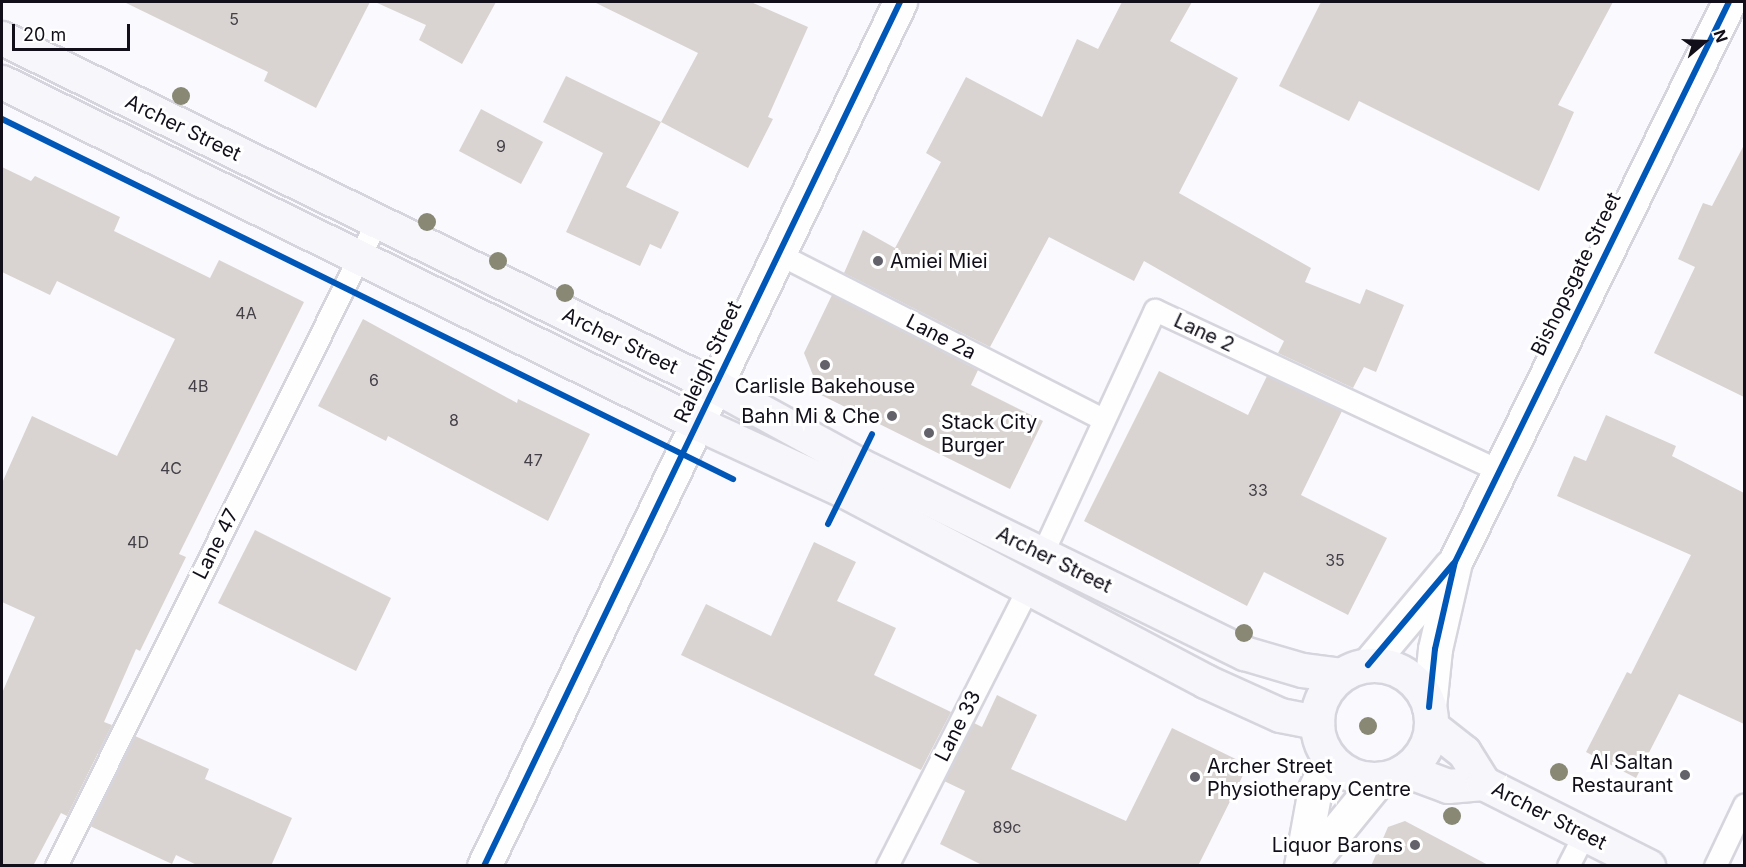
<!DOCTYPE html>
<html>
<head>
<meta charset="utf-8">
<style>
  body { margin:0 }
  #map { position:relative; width:1746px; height:867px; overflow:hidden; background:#faf9fe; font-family:Inter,sans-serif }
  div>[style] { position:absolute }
  .building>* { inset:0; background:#d9d4d1 }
  .roads { filter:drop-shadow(2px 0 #d6d5dd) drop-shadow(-2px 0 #d6d5dd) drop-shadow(0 2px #d6d5dd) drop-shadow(0 -2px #d6d5dd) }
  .service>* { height:21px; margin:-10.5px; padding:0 10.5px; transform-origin:10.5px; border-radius:10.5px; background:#fefeff }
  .minor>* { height:33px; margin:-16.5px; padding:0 16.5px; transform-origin:16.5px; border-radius:16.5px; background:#fefeff }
  .secondary>* { height:33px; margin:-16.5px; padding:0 16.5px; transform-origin:16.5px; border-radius:16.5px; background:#f7f6fb }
  .secondary>.ring { margin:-16.5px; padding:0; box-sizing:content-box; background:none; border:33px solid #f7f6fb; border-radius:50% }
  .cycleway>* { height:6px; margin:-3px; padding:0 3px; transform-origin:3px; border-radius:3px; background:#0057b8 }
  .trees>* { width:18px; height:18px; margin:-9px; border-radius:50%; background:#888874 }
  .dots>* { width:16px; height:16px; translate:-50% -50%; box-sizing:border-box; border:3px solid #fff; border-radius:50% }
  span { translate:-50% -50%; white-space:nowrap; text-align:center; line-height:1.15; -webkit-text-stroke:6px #fff; paint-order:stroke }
  .number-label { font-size:16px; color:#444048 }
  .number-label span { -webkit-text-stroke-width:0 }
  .street-label { font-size:20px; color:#120f1a }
  .poi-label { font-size:20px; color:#120f1a }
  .left { translate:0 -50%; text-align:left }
  .right { translate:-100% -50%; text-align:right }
  .frame { position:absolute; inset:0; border:3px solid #120f1a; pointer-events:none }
  .north { position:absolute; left:1674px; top:12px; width:60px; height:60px; -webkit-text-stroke:4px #fff; paint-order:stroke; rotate:71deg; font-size:16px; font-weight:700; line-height:24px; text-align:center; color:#120f1a }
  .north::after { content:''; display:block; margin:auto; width:21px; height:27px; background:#120f1a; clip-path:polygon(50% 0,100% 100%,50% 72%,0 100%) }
  .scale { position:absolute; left:12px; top:24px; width:118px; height:27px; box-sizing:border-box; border:3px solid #120f1a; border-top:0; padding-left:8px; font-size:18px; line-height:21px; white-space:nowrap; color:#120f1a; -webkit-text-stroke:4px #fff; paint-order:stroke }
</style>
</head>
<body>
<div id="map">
  <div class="building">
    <div style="clip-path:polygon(124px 2px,370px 2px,316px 108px,264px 81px,268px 72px)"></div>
    <div style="clip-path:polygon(375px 2px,496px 2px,462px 64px,419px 40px,426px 25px)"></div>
    <div style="clip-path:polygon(594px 2px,751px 2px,808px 27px,768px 117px,773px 119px,748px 168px,661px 122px,698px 53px)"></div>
    <div style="clip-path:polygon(1122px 2px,1192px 2px,1170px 41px,1238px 78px,1179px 193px,1311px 268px,1305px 282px,1360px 304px,1366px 289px,1404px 305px,1376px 372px,1364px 367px,1353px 388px,1278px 353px,1284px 341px,1144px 261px,1134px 281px,1049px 237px,990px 347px,844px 273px,863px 230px,895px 248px,941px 162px,926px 153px,966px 77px,1042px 117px,1077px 39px,1098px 49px)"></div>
    <div style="clip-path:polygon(1321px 2px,1613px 2px,1558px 105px,1574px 112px,1539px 191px,1359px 101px,1349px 121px,1279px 86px)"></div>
    <div style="clip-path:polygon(566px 76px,661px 122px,626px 187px,679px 212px,661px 249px,650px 244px,640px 266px,566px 232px,603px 153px,543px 122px)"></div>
    <div style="clip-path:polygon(481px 109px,543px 142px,521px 184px,459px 151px)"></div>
    <div style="clip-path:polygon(1744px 145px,1744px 397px,1654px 353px,1695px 267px,1678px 259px,1703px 203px,1712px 206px)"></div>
    <div style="clip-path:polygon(2px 167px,31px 181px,35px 176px,120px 217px,114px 231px,210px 278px,219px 260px,304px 302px,179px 554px,186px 557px,140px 651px,136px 649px,104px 722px,112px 725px,67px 816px,61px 813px,33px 866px,2px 866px,2px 693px,35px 617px,2px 602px,2px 483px,32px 416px,117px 456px,175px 339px,57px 281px,50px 295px,2px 272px)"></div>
    <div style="clip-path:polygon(832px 295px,978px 370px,971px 385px,1043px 421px,1010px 489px,821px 395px,804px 353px)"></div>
    <div style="clip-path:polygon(363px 319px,517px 403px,518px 399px,590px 434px,548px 521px,388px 436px,386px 441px,318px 406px)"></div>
    <div style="clip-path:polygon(1159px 371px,1248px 415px,1267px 376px,1342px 411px,1301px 495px,1387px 538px,1348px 615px,1264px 572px,1247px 606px,1084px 521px)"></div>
    <div style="clip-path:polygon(1606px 415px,1676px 446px,1672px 456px,1744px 493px,1744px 724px,1679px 694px,1636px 778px,1586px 752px,1627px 672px,1631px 674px,1691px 555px,1557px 496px,1574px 456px,1586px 461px)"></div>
    <div style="clip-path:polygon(255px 530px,391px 598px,356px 671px,218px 603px)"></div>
    <div style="clip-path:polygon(814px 542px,856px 562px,837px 601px,896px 628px,874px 675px,951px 712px,921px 770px,681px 655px,706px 604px,771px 636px)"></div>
    <div style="clip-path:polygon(997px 695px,1037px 715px,1011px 769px,1126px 821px,1172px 728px,1248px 765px,1198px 866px,984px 866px,940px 844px,965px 791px,944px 781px,974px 723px,982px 727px)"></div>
    <div style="clip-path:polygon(135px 736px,209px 769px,205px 779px,292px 818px,271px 866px,199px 866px,176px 855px,172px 864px,90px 826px)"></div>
    <div style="clip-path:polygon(1405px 821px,1490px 866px,1371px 866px,1388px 827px)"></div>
  </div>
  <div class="roads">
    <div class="service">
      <div style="left:779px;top:254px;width:364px;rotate:27deg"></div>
      <div style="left:1042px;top:554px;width:269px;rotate:-65.2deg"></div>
      <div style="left:1155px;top:310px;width:378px;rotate:25deg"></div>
      <div style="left:56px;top:866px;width:718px;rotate:-63.54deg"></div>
      <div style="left:887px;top:866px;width:314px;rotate:-63.1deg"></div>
      <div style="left:1568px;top:866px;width:36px;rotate:-63deg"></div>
      <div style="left:1715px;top:866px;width:68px;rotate:-64.6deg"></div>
    </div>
    <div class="minor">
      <div style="left:1368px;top:665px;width:129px;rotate:-50deg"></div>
      <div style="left:1429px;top:707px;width:58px;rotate:-84.1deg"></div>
      <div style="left:1435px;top:649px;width:89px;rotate:-77.1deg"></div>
      <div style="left:1455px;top:562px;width:623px;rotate:-63.93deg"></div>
      <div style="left:484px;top:866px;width:959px;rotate:-64.29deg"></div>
      <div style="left:1301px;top:866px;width:78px;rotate:-79.7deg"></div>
      <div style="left:1315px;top:789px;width:33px;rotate:-65deg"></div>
      <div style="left:1308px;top:866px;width:112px;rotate:-50.8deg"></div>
    </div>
    <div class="secondary">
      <div style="left:2px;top:38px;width:793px;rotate:26.02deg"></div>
      <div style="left:715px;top:386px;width:163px;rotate:28.6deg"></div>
      <div style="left:858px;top:464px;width:430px;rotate:26.1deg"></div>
      <div style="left:1244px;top:653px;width:60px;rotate:16.3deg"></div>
      <div style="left:1302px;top:670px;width:39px;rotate:7deg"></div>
      <div style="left:2px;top:82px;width:774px;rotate:26.13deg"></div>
      <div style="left:697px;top:423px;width:161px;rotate:24.7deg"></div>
      <div style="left:843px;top:490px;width:409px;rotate:27.8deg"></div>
      <div style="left:1205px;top:681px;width:82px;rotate:24.4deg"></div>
      <div style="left:1280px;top:715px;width:38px;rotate:11deg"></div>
      <div class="ring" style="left:1317px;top:665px;width:81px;height:81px"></div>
      <div style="left:1431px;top:726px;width:42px;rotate:38.2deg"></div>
      <div style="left:1464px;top:752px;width:36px;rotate:58deg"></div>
      <div style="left:1405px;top:770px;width:46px;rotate:20.4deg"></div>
      <div style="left:1448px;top:786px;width:35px;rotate:-5deg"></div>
      <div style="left:1483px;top:783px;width:185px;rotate:26.7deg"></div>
    </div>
  </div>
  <div class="cycleway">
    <div style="left:2px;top:119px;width:815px;rotate:26.22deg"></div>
    <div style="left:828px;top:524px;width:100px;rotate:-63.9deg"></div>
    <div style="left:1368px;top:665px;width:132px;rotate:-49.9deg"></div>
    <div style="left:1429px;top:707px;width:58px;rotate:-84.1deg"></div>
    <div style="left:1435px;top:649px;width:89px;rotate:-77.1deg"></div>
    <div style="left:1455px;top:562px;width:623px;rotate:-63.93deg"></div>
    <div style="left:484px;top:866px;width:959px;rotate:-64.29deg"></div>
  </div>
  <div class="trees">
    <div style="left:181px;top:96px"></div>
    <div style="left:427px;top:222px"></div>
    <div style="left:498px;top:261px"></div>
    <div style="left:565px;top:293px"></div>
    <div style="left:1244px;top:633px"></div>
    <div style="left:1368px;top:726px"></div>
    <div style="left:1559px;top:772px"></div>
    <div style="left:1452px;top:816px"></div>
  </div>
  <div class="dots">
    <div style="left:878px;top:261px;background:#63616a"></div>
    <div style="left:825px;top:365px;background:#63616a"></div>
    <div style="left:892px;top:416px;background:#63616a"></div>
    <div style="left:929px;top:433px;background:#63616a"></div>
    <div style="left:1685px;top:775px;background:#63616a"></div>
    <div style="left:1195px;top:777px;background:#63616a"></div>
    <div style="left:1415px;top:845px;background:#63616a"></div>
  </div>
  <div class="number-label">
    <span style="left:234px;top:19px">5</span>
    <span style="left:501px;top:146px">9</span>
    <span style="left:246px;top:313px">4A</span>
    <span style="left:374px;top:380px">6</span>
    <span style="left:198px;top:386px">4B</span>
    <span style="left:454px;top:420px">8</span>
    <span style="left:533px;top:460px">47</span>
    <span style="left:171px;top:468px">4C</span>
    <span style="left:1258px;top:490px">33</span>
    <span style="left:138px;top:542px">4D</span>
    <span style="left:1335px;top:560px">35</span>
    <span style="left:1007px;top:827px">89c</span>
  </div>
  <div class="street-label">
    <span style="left:183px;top:128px;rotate:26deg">Archer Street</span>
    <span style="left:1576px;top:274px;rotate:-64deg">Bishopsgate Street</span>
    <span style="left:1204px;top:333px;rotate:25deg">Lane 2</span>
    <span style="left:941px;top:337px;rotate:27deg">Lane 2a</span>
    <span style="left:620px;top:341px;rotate:26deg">Archer Street</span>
    <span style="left:708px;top:362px;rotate:-65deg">Raleigh Street</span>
    <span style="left:216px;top:544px;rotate:-63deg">Lane 47</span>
    <span style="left:1054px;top:560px;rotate:26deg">Archer Street</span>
    <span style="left:958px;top:726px;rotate:-63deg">Lane 33</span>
    <span style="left:1549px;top:816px;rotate:27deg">Archer Street</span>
  </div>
  <div class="poi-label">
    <span class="left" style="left:890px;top:261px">Amiei Miei</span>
    <span style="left:825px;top:386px">Carlisle Bakehouse</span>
    <span class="right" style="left:880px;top:416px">Bahn Mi &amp; Che</span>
    <span class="left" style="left:941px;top:434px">Stack City<br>Burger</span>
    <span class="right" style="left:1673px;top:774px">Al Saltan<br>Restaurant</span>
    <span class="left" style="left:1207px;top:778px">Archer Street<br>Physiotherapy Centre</span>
    <span class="right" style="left:1403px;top:845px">Liquor Barons</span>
  </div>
  <div class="frame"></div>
  <div class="north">N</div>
  <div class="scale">20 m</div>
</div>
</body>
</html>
